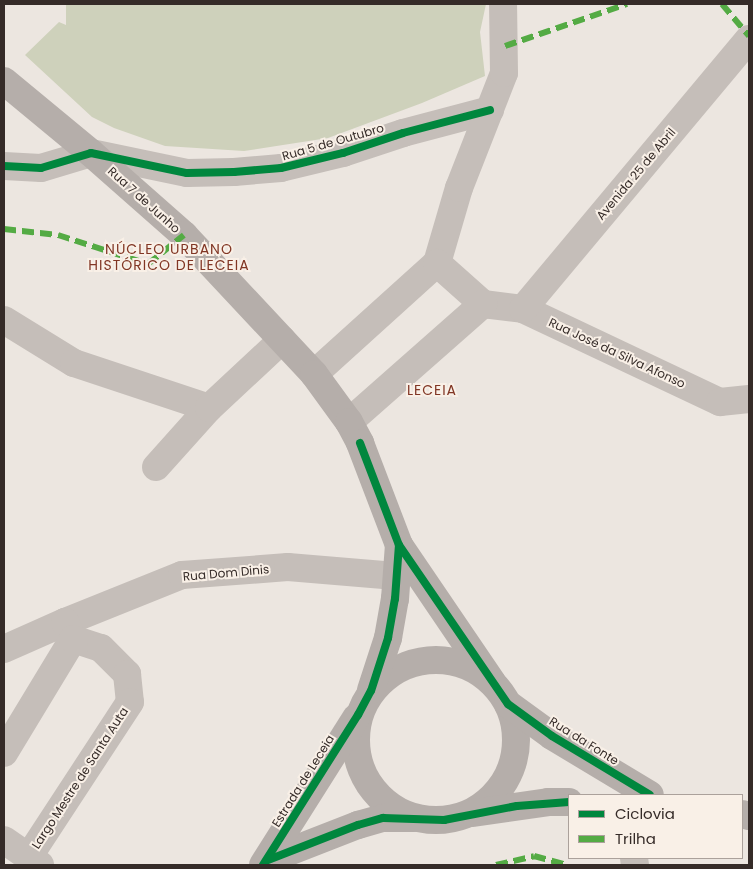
<!DOCTYPE html>
<html>
<head>
<meta charset="utf-8">
<style>
  body { margin:0 }
  #map { position:relative; width:753px; height:869px; overflow:hidden; background:#ece6e0; font-family:Poppins,sans-serif }
  div>[style] { position:absolute }
  .green>* { inset:0; background:#ced1bb }
  .street>* { height:28px; margin:-14px; padding:0 14px; transform-origin:14px; border-radius:14px; background:#c5beb9 }
  .secondary>* { height:28px; margin:-14px; padding:0 14px; transform-origin:14px; border-radius:14px; background:#b5aeaa }
  .secondary>.ring { margin:-14px; padding:0; box-sizing:content-box; background:none; border:28px solid #b5aeaa; border-radius:50% }
  .quiet>* { height:6px; margin-top:-3px; transform-origin:0; background:repeating-linear-gradient(90deg,#54ab44 0 12px,transparent 0 18px) }
  .cycleway>* { height:8px; margin:-4px; padding:0 4px; transform-origin:4px; border-radius:4px; background:#00873e }
  span { translate:-50% -50%; white-space:nowrap; text-align:center; line-height:1.15; -webkit-text-stroke:4px #f9f0e7; paint-order:stroke }
  .street-label { font-size:12px; color:#352b28 }
  .neighbourhood-label { font-size:14px; color:#813624; letter-spacing:1px }
  .frame { position:absolute; inset:0; border:5px solid #352b28; pointer-events:none }
  .legend { position:absolute; left:568px; top:794px; width:175px; height:65px; box-sizing:border-box; background:#f9f0e7; border:1px solid #aba19b; margin:0; padding:6px 9px; list-style:none; font-size:15px; color:#352b28 }
  .legend li { display:flex; align-items:center; gap:10px; height:25px }
  .legend b { width:25px; border:1px solid #aba19b }
</style>
</head>
<body>
<div id="map">
  <div class="green">
    <div style="clip-path:polygon(66px 4px,486px 4px,480px 32px,485px 76px,422px 103px,328px 138px,244px 151px,165px 146px,114px 128px,92px 117px,25px 55px,59px 22px,66px 25px)"></div>
  </div>
  <div class="street">
    <div style="left:4px;top:166px;width:37px;rotate:3deg"></div>
    <div style="left:41px;top:168px;width:52px;rotate:-16.7deg"></div>
    <div style="left:91px;top:153px;width:98px;rotate:11.8deg"></div>
    <div style="left:187px;top:173px;width:47px;rotate:-1.2deg"></div>
    <div style="left:234px;top:172px;width:47px;rotate:-4.9deg"></div>
    <div style="left:281px;top:168px;width:64px;rotate:-13.6deg"></div>
    <div style="left:343px;top:153px;width:63px;rotate:-18.4deg"></div>
    <div style="left:403px;top:133px;width:90px;rotate:-14.8deg"></div>
    <div style="left:437px;top:263px;width:78px;rotate:-73.7deg"></div>
    <div style="left:459px;top:188px;width:123px;rotate:-68.6deg"></div>
    <div style="left:504px;top:73px;width:69px;rotate:-90.8deg"></div>
    <div style="left:483px;top:304px;width:40px;rotate:7.1deg"></div>
    <div style="left:523px;top:309px;width:218px;rotate:25.3deg"></div>
    <div style="left:720px;top:402px;width:29px;rotate:-6deg"></div>
    <div style="left:523px;top:309px;width:352px;rotate:-50.1deg"></div>
    <div style="left:4px;top:320px;width:82px;rotate:31.6deg"></div>
    <div style="left:74px;top:363px;width:142px;rotate:18.4deg"></div>
    <div style="left:314px;top:374px;width:166px;rotate:-42.1deg"></div>
    <div style="left:437px;top:263px;width:62px;rotate:41.7deg"></div>
    <div style="left:349px;top:422px;width:179px;rotate:-41.4deg"></div>
    <div style="left:156px;top:467px;width:79px;rotate:-48.1deg"></div>
    <div style="left:209px;top:408px;width:100px;rotate:-43deg"></div>
    <div style="left:65px;top:622px;width:126px;rotate:-21.9deg"></div>
    <div style="left:182px;top:575px;width:106px;rotate:-4.3deg"></div>
    <div style="left:288px;top:567px;width:108px;rotate:4.8deg"></div>
    <div style="left:4px;top:649px;width:67px;rotate:-23.9deg"></div>
    <div style="left:65px;top:622px;width:17px;rotate:65deg"></div>
    <div style="left:4px;top:753px;width:133px;rotate:-58.8deg"></div>
    <div style="left:73px;top:639px;width:29px;rotate:18deg"></div>
    <div style="left:101px;top:648px;width:37px;rotate:45deg"></div>
    <div style="left:127px;top:674px;width:28px;rotate:84deg"></div>
    <div style="left:130px;top:702px;width:186px;rotate:123.2deg"></div>
    <div style="left:4px;top:840px;width:44px;rotate:34.8deg"></div>
    <div style="left:634px;top:858px;width:7px;rotate:82deg"></div>
  </div>
  <div class="secondary">
    <div style="left:4px;top:81px;width:113px;rotate:39.6deg"></div>
    <div style="left:91px;top:153px;width:124px;rotate:41.4deg"></div>
    <div style="left:184px;top:235px;width:190px;rotate:46.9deg"></div>
    <div style="left:314px;top:374px;width:59px;rotate:53.9deg"></div>
    <div style="left:349px;top:422px;width:24px;rotate:62deg"></div>
    <div style="left:360px;top:443px;width:109px;rotate:69.1deg"></div>
    <div style="left:399px;top:545px;width:166px;rotate:55.8deg"></div>
    <div class="ring" style="left:356px;top:660px;width:132px;height:132px"></div>
    <div style="left:371px;top:690px;width:55px;rotate:-71.9deg"></div>
    <div style="left:388px;top:638px;width:40px;rotate:-80deg"></div>
    <div style="left:395px;top:599px;width:54px;rotate:-85.8deg"></div>
    <div style="left:508px;top:704px;width:54px;rotate:36deg"></div>
    <div style="left:552px;top:736px;width:114px;rotate:31deg"></div>
    <div style="left:473px;top:813px;width:76px;rotate:-8.3deg"></div>
    <div style="left:548px;top:802px;width:21px"></div>
    <div style="left:742px;top:814px;width:7px;rotate:16deg"></div>
    <div style="left:268px;top:860px;width:97px;rotate:-21.3deg"></div>
    <div style="left:358px;top:825px;width:26px;rotate:-16deg"></div>
    <div style="left:383px;top:818px;width:31px"></div>
    <div style="left:263px;top:865px;width:174px;rotate:-57.7deg"></div>
  </div>
  <div class="quiet">
    <div style="left:722px;top:4px;width:42px;rotate:49.8deg"></div>
    <div style="left:505px;top:46px;width:129px;rotate:-19deg"></div>
    <div style="left:4px;top:229px;width:54px;rotate:6.3deg"></div>
    <div style="left:58px;top:235px;width:95px;rotate:17.9deg"></div>
    <div style="left:148px;top:264px;width:46px;rotate:-38.9deg"></div>
    <div style="left:496px;top:865px;width:39px;rotate:-13deg"></div>
    <div style="left:534px;top:856px;width:34px;rotate:15deg"></div>
  </div>
  <div class="cycleway">
    <div style="left:4px;top:166px;width:37px;rotate:3deg"></div>
    <div style="left:41px;top:168px;width:52px;rotate:-16.7deg"></div>
    <div style="left:91px;top:153px;width:98px;rotate:11.8deg"></div>
    <div style="left:187px;top:173px;width:47px;rotate:-1.2deg"></div>
    <div style="left:234px;top:172px;width:47px;rotate:-4.9deg"></div>
    <div style="left:281px;top:168px;width:64px;rotate:-13.6deg"></div>
    <div style="left:343px;top:153px;width:63px;rotate:-18.4deg"></div>
    <div style="left:403px;top:133px;width:90px;rotate:-14.8deg"></div>
    <div style="left:360px;top:443px;width:109px;rotate:69.1deg"></div>
    <div style="left:399px;top:545px;width:193px;rotate:55.6deg"></div>
    <div style="left:508px;top:704px;width:54px;rotate:36deg"></div>
    <div style="left:552px;top:736px;width:114px;rotate:31deg"></div>
    <div style="left:268px;top:860px;width:97px;rotate:-21.3deg"></div>
    <div style="left:358px;top:825px;width:26px;rotate:-16deg"></div>
    <div style="left:383px;top:818px;width:61px;rotate:1.9deg"></div>
    <div style="left:444px;top:820px;width:74px;rotate:-10.9deg"></div>
    <div style="left:517px;top:806px;width:52px;rotate:-4.4deg"></div>
    <div style="left:263px;top:865px;width:178px;rotate:-57.7deg"></div>
    <div style="left:358px;top:715px;width:27px;rotate:-62deg"></div>
    <div style="left:371px;top:691px;width:56px;rotate:-72.2deg"></div>
    <div style="left:388px;top:638px;width:40px;rotate:-80deg"></div>
    <div style="left:395px;top:599px;width:54px;rotate:-85.8deg"></div>
  </div>
  <div class="street-label">
    <span style="left:333px;top:142px;rotate:-16deg">Rua 5 de Outubro</span>
    <span style="left:636px;top:174px;rotate:-50deg">Avenida 25 de Abril</span>
    <span style="left:144px;top:200px;rotate:42deg">Rua 7 de Junho</span>
    <span style="left:617px;top:353px;rotate:25deg">Rua José da Silva Afonso</span>
    <span style="left:226px;top:573px;rotate:-5deg">Rua Dom Dinis</span>
    <span style="left:584px;top:741px;rotate:32deg">Rua da Fonte</span>
    <span style="left:80px;top:778px;rotate:-57deg">Largo Mestre de Santa Auta</span>
    <span style="left:303px;top:781px;rotate:-58deg">Estrada de Leceia</span>
  </div>
  <div class="neighbourhood-label">
    <span style="left:169px;top:257px">NÚCLEO URBANO<br>HISTÓRICO DE LECEIA</span>
    <span style="left:432px;top:390px">LECEIA</span>
  </div>
  <div class="frame"></div>
  <ul class="legend">
  <li><b style="height:6px;background:#00873e"></b>Ciclovia</li>
  <li><b style="height:6px;background:#54ab44"></b>Trilha</li>
  </ul>
</div>
</body>
</html>
